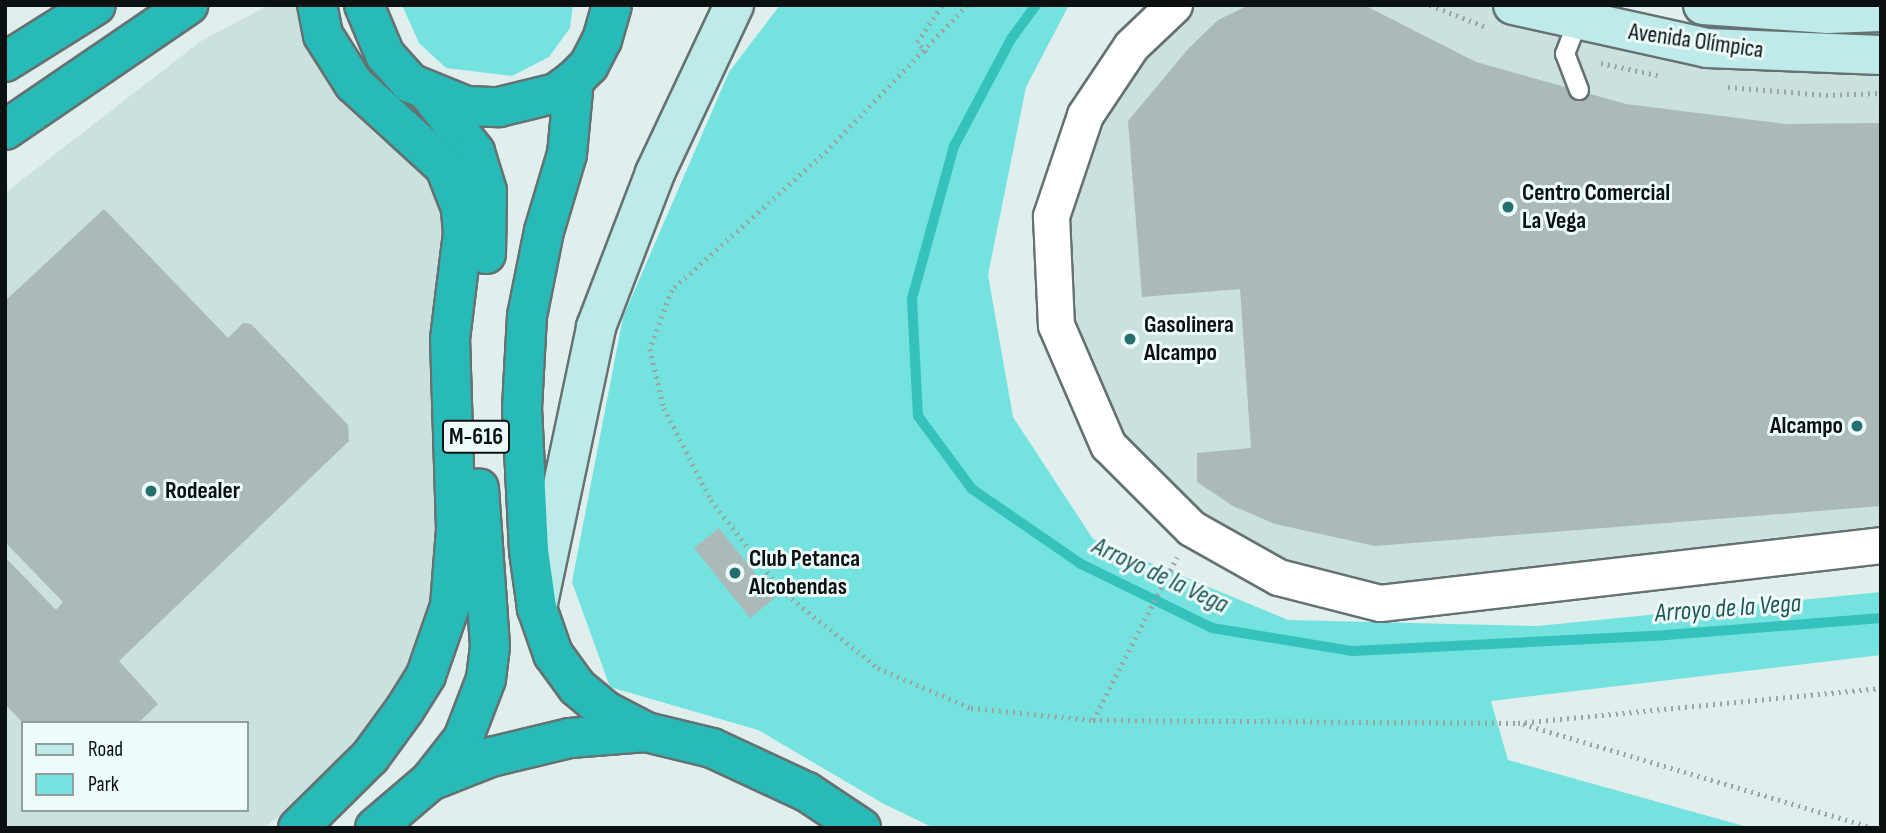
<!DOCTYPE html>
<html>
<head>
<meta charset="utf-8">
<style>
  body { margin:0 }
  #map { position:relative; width:1886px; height:833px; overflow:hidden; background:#e0eeed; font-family:"Sofia Sans Condensed",sans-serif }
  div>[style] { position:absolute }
  .built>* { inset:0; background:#cae1df }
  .green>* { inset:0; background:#74e3df }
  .stream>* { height:10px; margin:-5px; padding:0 5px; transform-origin:5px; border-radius:5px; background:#35c1bc }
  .building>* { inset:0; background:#abb9b8 }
  .path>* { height:4.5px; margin-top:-2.25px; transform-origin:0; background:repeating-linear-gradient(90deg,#9aa5a4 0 2px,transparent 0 7px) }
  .roads { filter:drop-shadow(2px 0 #657271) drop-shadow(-2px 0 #657271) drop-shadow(0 2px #657271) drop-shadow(0 -2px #657271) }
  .lane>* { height:18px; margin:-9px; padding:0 9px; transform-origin:9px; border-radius:9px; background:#fff }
  .street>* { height:35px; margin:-17.5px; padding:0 17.5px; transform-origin:17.5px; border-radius:17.5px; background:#fff }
  .secondary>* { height:38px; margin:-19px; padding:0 19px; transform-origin:19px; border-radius:19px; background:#beeae9 }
  .highway>* { height:38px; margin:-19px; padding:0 19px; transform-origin:19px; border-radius:19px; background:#27bab6 }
  .dots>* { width:19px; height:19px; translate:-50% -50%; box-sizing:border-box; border:4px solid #edfcfb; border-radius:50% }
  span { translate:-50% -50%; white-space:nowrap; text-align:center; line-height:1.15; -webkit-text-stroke:6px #edfcfb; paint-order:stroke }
  .shield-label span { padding:2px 5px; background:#edfcfb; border:2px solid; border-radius:5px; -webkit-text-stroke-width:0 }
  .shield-label { font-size:23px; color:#0b1010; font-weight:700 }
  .street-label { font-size:24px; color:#0b1010 }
  .poi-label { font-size:24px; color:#0b1010; font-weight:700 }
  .left { translate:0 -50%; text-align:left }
  .right { translate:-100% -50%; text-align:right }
  .water-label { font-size:26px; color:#205755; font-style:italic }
  .frame { position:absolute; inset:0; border:7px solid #0b1010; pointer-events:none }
  .legend { position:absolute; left:21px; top:721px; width:228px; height:91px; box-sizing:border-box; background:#edfcfb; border:2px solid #939e9d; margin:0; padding:9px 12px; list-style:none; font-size:21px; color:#0b1010 }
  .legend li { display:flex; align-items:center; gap:14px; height:35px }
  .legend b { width:35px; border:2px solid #939e9d }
</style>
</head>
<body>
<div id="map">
  <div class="built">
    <div style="clip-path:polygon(evenodd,269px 5px,298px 5px,329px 86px,376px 135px,424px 163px,443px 204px,430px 364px,439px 541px,429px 615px,392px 699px,309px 793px,263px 828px,5px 828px,5px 193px,201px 41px,269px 5px,23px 723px,247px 723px,247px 810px,23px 810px,23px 723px)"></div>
    <div style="clip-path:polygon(1174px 5px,1513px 5px,1881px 55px,1881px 545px,1380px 603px,1278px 577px,1108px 445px,1056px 325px,1051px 216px,1085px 115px)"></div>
  </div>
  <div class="green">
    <div style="clip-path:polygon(402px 5px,573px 5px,570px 28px,549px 57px,512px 76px,446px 68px,419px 43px)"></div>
    <div style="clip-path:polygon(780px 5px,1069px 5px,1026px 87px,988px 275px,1013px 417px,1093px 539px,1288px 620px,1537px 626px,1881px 592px,1881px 655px,1491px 701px,1508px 760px,1751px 828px,934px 828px,884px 804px,758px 730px,610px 687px,572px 582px,623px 317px,729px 72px)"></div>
  </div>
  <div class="stream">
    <div style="left:1036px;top:5px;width:42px;rotate:126.3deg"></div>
    <div style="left:1011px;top:39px;width:121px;rotate:118deg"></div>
    <div style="left:954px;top:146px;width:159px;rotate:105.4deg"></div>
    <div style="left:912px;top:299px;width:117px;rotate:87.1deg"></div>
    <div style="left:918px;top:416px;width:91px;rotate:53.5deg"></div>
    <div style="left:972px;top:489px;width:132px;rotate:34.5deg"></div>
    <div style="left:1081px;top:564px;width:146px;rotate:26deg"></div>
    <div style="left:1212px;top:628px;width:143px;rotate:9.3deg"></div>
    <div style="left:1353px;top:651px;width:313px;rotate:-2.9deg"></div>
    <div style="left:1666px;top:635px;width:216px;rotate:-4.5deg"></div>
  </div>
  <div class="building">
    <div style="clip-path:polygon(1249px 5px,1364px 5px,1476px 62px,1626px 104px,1786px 124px,1881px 123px,1881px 506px,1375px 546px,1275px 524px,1233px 506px,1197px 482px,1197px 453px,1251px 448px,1240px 289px,1142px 297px,1128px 121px,1189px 48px,1218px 20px)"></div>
    <div style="clip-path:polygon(104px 209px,228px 338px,243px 323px,251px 324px,348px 425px,349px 441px,119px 661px,158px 704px,138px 723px,23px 723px,5px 704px,5px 557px,56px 610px,63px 602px,5px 542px,5px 301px)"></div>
    <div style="clip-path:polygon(719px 528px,775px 598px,750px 618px,694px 548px)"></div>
  </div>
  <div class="path">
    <div style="left:968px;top:5px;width:203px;rotate:134deg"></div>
    <div style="left:827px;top:151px;width:208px;rotate:138.1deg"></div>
    <div style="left:672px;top:290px;width:63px;rotate:110.4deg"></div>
    <div style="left:650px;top:349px;width:61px;rotate:76.7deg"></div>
    <div style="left:664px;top:408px;width:103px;rotate:62.9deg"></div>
    <div style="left:711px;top:500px;width:114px;rotate:52.1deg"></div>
    <div style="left:781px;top:590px;width:124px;rotate:38.8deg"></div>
    <div style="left:878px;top:668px;width:101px;rotate:23.3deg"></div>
    <div style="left:971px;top:708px;width:123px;rotate:5.6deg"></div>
    <div style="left:1093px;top:720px;width:425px;rotate:0.4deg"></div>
    <div style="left:1518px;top:723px;width:365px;rotate:-5.5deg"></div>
    <div style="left:1430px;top:5px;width:60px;rotate:21.4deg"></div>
    <div style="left:926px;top:53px;width:14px;rotate:-129deg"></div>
    <div style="left:917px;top:42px;width:45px;rotate:-56deg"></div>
    <div style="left:1601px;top:63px;width:61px;rotate:12.2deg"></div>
    <div style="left:1728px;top:87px;width:98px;rotate:4.7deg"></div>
    <div style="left:1826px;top:95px;width:55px;rotate:-2.1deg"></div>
    <div style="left:1093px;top:720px;width:183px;rotate:-62.7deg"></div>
    <div style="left:1523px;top:724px;width:366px;rotate:16.5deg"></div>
  </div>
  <div class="roads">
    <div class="lane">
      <div style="left:1579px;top:90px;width:39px;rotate:-111deg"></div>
      <div style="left:1565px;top:54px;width:40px;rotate:-69deg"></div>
    </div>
    <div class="street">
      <div style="left:1174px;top:5px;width:59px;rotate:136.4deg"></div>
      <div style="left:1131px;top:46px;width:83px;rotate:123.7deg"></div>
      <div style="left:1085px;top:115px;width:107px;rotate:108.6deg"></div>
      <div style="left:1051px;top:216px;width:109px;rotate:87.4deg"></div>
      <div style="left:1056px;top:325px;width:131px;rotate:66.6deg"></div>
      <div style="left:1108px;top:445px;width:117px;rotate:45deg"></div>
      <div style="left:1191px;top:528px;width:100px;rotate:29.4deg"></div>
      <div style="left:1278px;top:577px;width:105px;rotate:14.3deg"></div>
      <div style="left:1380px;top:603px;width:504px;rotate:-6.6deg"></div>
    </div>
    <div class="secondary">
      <div style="left:1513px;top:5px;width:199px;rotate:12.5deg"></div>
      <div style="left:1707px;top:48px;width:174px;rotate:2.3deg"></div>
      <div style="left:1703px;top:5px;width:125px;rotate:4.1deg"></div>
      <div style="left:1828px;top:14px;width:53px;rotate:-2.2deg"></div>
      <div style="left:537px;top:608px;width:287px;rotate:-78.1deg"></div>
      <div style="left:596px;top:327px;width:165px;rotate:-69deg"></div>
      <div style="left:655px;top:173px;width:186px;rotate:-64.8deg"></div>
    </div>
    <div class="highway">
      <div style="left:364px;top:5px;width:54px;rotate:67.2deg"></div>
      <div style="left:385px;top:55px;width:38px;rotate:48deg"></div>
      <div style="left:410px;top:83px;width:61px;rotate:22.3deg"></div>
      <div style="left:466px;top:106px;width:33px;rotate:2deg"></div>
      <div style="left:499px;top:107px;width:59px;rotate:-13.8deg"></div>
      <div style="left:556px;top:93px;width:22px;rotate:-36deg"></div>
      <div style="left:574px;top:80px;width:21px;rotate:-45deg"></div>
      <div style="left:589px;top:65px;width:28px;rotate:-63deg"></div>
      <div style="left:602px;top:40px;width:36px;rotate:-74deg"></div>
      <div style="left:5px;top:62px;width:107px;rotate:-32.1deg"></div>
      <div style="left:574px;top:80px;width:74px;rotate:95.4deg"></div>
      <div style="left:567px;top:154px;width:80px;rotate:106.6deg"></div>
      <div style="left:544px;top:231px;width:87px;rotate:101.3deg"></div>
      <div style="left:527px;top:316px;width:92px;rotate:93.1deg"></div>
      <div style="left:522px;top:408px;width:143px;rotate:87.2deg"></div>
      <div style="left:529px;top:551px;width:58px;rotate:82deg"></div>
      <div style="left:537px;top:608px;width:49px;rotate:70.8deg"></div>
      <div style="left:553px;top:654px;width:41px;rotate:54deg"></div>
      <div style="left:577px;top:687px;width:38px;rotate:40deg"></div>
      <div style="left:606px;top:711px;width:45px;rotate:27.7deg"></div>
      <div style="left:646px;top:732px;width:68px;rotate:13.6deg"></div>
      <div style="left:712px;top:748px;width:105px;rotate:24.9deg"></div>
      <div style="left:807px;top:792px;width:65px;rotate:33.7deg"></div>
      <div style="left:430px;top:95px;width:73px;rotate:51.7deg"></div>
      <div style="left:475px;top:152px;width:41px;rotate:72.9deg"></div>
      <div style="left:487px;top:191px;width:63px;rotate:90.9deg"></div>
      <div style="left:5px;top:130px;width:222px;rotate:-34.3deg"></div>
      <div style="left:430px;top:781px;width:53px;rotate:-51.8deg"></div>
      <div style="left:463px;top:739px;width:64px;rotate:-69deg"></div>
      <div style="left:486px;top:679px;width:33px;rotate:-83deg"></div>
      <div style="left:490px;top:646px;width:158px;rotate:-94deg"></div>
      <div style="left:298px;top:828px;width:101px;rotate:-44.6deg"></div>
      <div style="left:370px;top:757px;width:59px;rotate:-53.9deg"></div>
      <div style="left:405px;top:709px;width:40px;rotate:-58deg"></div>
      <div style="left:426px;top:675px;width:73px;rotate:-70.8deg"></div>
      <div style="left:450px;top:606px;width:77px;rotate:-85.5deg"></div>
      <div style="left:456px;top:529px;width:190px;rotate:-91.8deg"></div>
      <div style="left:450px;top:339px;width:107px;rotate:-83deg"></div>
      <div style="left:463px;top:233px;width:25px;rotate:-95deg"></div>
      <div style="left:461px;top:208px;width:44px;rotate:-111.3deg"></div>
      <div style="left:445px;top:167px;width:123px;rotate:-137.6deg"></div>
      <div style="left:354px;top:84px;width:58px;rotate:-122.3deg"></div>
      <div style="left:323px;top:35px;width:31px;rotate:-101deg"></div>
      <div style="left:375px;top:828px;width:72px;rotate:-40.5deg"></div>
      <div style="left:430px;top:781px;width:66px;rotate:-21.5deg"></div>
      <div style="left:491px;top:757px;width:81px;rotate:-13.5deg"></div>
      <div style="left:570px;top:738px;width:76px;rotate:-4.5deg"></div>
    </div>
  </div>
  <div class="dots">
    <div style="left:1508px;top:207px;background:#256f6d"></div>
    <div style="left:1130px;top:339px;background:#256f6d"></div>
    <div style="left:1857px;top:426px;background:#256f6d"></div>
    <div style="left:151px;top:491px;background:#256f6d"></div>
    <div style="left:735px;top:573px;background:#256f6d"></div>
  </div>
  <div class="shield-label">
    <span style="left:476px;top:437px">M-616</span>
  </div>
  <div class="street-label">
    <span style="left:1696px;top:41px;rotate:8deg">Avenida Olímpica</span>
  </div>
  <div class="poi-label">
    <span class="left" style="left:1522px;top:207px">Centro Comercial<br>La Vega</span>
    <span class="left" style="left:1144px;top:339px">Gasolinera<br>Alcampo</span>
    <span class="right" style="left:1843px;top:426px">Alcampo</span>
    <span class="left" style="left:165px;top:491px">Rodealer</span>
    <span class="left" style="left:749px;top:573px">Club Petanca<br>Alcobendas</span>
  </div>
  <div class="water-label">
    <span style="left:1160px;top:576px;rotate:25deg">Arroyo de la Vega</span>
    <span style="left:1728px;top:609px;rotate:-4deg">Arroyo de la Vega</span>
  </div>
  <div class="frame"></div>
  <ul class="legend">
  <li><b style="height:9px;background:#beeae9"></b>Road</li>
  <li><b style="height:19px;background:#74e3df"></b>Park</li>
  </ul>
</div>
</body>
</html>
